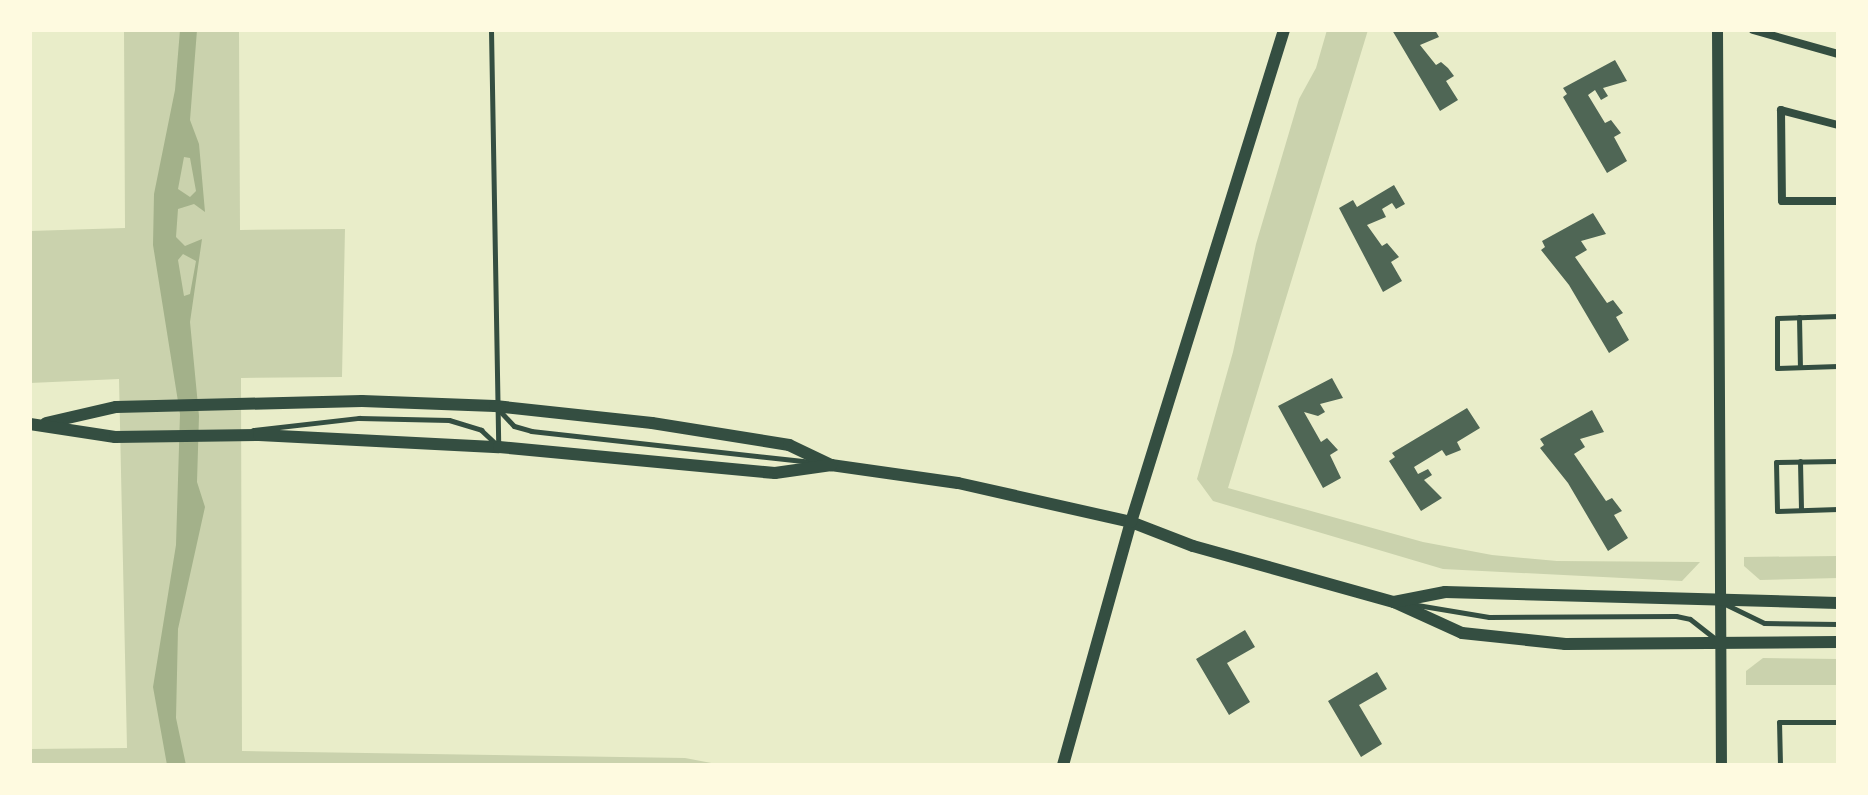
<!DOCTYPE html>
<html>
<head>
<meta charset="utf-8">
<style>
  body { margin:0 }
  #map { position:relative; width:1868px; height:795px; overflow:hidden; background:#e9edc9; font-family:"IBM Plex Sans",sans-serif }
  div>[style] { position:absolute }
  .green>* { inset:0; background:#cad2ad }
  .water>* { inset:0; background:#a3b18a }
  .building>* { inset:0; background:#4f6655 }
  .service>* { height:5px; margin:-2.5px; padding:0 2.5px; transform-origin:2.5px; border-radius:2.5px; background:#344e41 }
  .minor>* { height:8px; margin:-4px; padding:0 4px; transform-origin:4px; border-radius:4px; background:#344e41 }
  .tertiary>* { height:11px; margin:-5.5px; padding:0 5.5px; transform-origin:5.5px; border-radius:5.5px; background:#344e41 }
  .secondary>* { height:12px; margin:-6px; padding:0 6px; transform-origin:6px; border-radius:6px; background:#344e41 }
  span { translate:-50% -50%; white-space:nowrap; text-align:center; line-height:1.15; -webkit-text-stroke:7px #fefae0; paint-order:stroke }
  .frame { position:absolute; inset:0; border:32px solid #fefae0; pointer-events:none }
</style>
</head>
<body>
<div id="map">
  <div class="green">
    <div style="clip-path:polygon(124px 30px,239px 30px,240px 230px,345px 229px,342px 377px,241px 378px,242px 751px,685px 758px,722px 765px,30px 765px,30px 749px,127px 748px,119px 379px,30px 383px,30px 231px,125px 228px)"></div>
    <div style="clip-path:polygon(1327px 30px,1368px 30px,1228px 488px,1423px 542px,1492px 555px,1557px 561px,1700px 562px,1682px 581px,1443px 569px,1213px 501px,1197px 479px,1233px 352px,1256px 244px,1299px 99px,1316px 68px)"></div>
    <div style="clip-path:polygon(1838px 556px,1838px 578px,1760px 580px,1744px 566px,1744px 557px)"></div>
    <div style="clip-path:polygon(1763px 658px,1838px 659px,1838px 685px,1746px 685px,1746px 671px)"></div>
  </div>
  <div class="water">
    <div style="clip-path:polygon(evenodd,180px 30px,197px 30px,190px 120px,199px 144px,205px 212px,194px 204px,178px 209px,176px 237px,185px 246px,202px 239px,190px 322px,199px 416px,197px 482px,205px 507px,178px 629px,176px 718px,186px 765px,167px 765px,153px 687px,176px 545px,180px 414px,153px 245px,154px 194px,175px 90px,180px 30px,184px 157px,190px 158px,196px 191px,190px 197px,178px 189px,184px 157px,180px 30px,183px 254px,196px 261px,190px 294px,184px 296px,178px 260px,183px 254px)"></div>
  </div>
  <div class="building">
    <div style="clip-path:polygon(1392px 30px,1435px 30px,1439px 37px,1420px 45px,1436px 65px,1441px 62px,1448px 68px,1454px 76px,1446px 81px,1458px 100px,1440px 111px)"></div>
    <div style="clip-path:polygon(1615px 60px,1627px 81px,1603px 88px,1608px 96px,1601px 100px,1595px 90px,1588px 95px,1605px 123px,1611px 120px,1621px 133px,1614px 137px,1627px 161px,1607px 173px,1563px 97px,1567px 94px,1563px 88px)"></div>
    <div style="clip-path:polygon(1394px 185px,1405px 204px,1396px 209px,1392px 203px,1382px 209px,1386px 217px,1367px 225px,1382px 246px,1387px 243px,1399px 257px,1391px 262px,1402px 281px,1383px 292px,1339px 208px,1353px 200px,1357px 207px)"></div>
    <div style="clip-path:polygon(1593px 213px,1606px 234px,1581px 241px,1587px 250px,1575px 257px,1607px 303px,1613px 300px,1623px 313px,1616px 317px,1629px 340px,1609px 353px,1569px 285px,1541px 250px,1545px 247px,1542px 241px)"></div>
    <div style="clip-path:polygon(1332px 378px,1343px 398px,1320px 404px,1325px 412px,1318px 416px,1304px 412px,1321px 442px,1327px 438px,1338px 450px,1330px 455px,1341px 478px,1323px 488px,1278px 406px)"></div>
    <div style="clip-path:polygon(1467px 408px,1480px 428px,1457px 442px,1461px 450px,1446px 456px,1442px 450px,1414px 467px,1418px 474px,1428px 469px,1432px 475px,1424px 480px,1442px 498px,1421px 511px,1389px 461px,1395px 457px,1392px 453px)"></div>
    <div style="clip-path:polygon(1592px 410px,1604px 432px,1580px 439px,1585px 447px,1574px 454px,1606px 501px,1612px 498px,1622px 511px,1614px 515px,1628px 538px,1608px 551px,1568px 483px,1540px 448px,1544px 445px,1540px 439px)"></div>
    <div style="clip-path:polygon(1245px 630px,1255px 647px,1227px 663px,1250px 702px,1229px 715px,1196px 659px)"></div>
    <div style="clip-path:polygon(1377px 672px,1387px 689px,1359px 705px,1382px 744px,1361px 757px,1328px 701px)"></div>
  </div>
  <div class="service">
    <div style="left:491px;top:30px;width:415px;rotate:89deg"></div>
    <div style="left:1838px;top:316px;width:61px;rotate:178.1deg"></div>
    <div style="left:1777px;top:318px;width:50px;rotate:90deg"></div>
    <div style="left:1777px;top:368px;width:61px;rotate:-1.9deg"></div>
    <div style="left:1799px;top:317px;width:50px;rotate:88.9deg"></div>
    <div style="left:498px;top:409px;width:23px;rotate:47deg"></div>
    <div style="left:514px;top:426px;width:18px;rotate:16deg"></div>
    <div style="left:531px;top:431px;width:285px;rotate:6.3deg"></div>
    <div style="left:253px;top:430px;width:107px;rotate:-6.5deg"></div>
    <div style="left:359px;top:418px;width:90px;rotate:1.3deg"></div>
    <div style="left:449px;top:420px;width:34px;rotate:17deg"></div>
    <div style="left:481px;top:430px;width:19px;rotate:43deg"></div>
    <div style="left:1800px;top:461px;width:49px;rotate:88.8deg"></div>
    <div style="left:1838px;top:461px;width:62px;rotate:179.1deg"></div>
    <div style="left:1776px;top:462px;width:49px;rotate:88.8deg"></div>
    <div style="left:1777px;top:511px;width:61px;rotate:-1.9deg"></div>
    <div style="left:1411px;top:604px;width:79px;rotate:9.5deg"></div>
    <div style="left:1489px;top:617px;width:187px;rotate:-0.3deg"></div>
    <div style="left:1676px;top:616px;width:14px;rotate:12deg"></div>
    <div style="left:1690px;top:619px;width:34px;rotate:38deg"></div>
    <div style="left:1725px;top:604px;width:43px;rotate:26deg"></div>
    <div style="left:1764px;top:623px;width:74px;rotate:0.8deg"></div>
    <div style="left:1780px;top:765px;width:43px;rotate:-91.3deg"></div>
    <div style="left:1779px;top:722px;width:59px"></div>
  </div>
  <div class="minor">
    <div style="left:1753px;top:30px;width:88px;rotate:15.8deg"></div>
    <div style="left:1838px;top:125px;width:59px;rotate:-165.3deg"></div>
    <div style="left:1781px;top:110px;width:91px;rotate:89.4deg"></div>
    <div style="left:1782px;top:201px;width:56px"></div>
  </div>
  <div class="tertiary">
    <div style="left:1717px;top:30px;width:735px;rotate:89.69deg"></div>
  </div>
  <div class="secondary">
    <div style="left:46px;top:423px;width:72px;rotate:-12.9deg"></div>
    <div style="left:116px;top:407px;width:246px;rotate:-1.4deg"></div>
    <div style="left:362px;top:401px;width:133px;rotate:2.2deg"></div>
    <div style="left:495px;top:406px;width:158px;rotate:6.2deg"></div>
    <div style="left:652px;top:423px;width:139px;rotate:9.1deg"></div>
    <div style="left:789px;top:445px;width:47px;rotate:25.5deg"></div>
    <div style="left:831px;top:465px;width:128px;rotate:8.1deg"></div>
    <div style="left:958px;top:483px;width:177px;rotate:12.7deg"></div>
    <div style="left:1131px;top:522px;width:66px;rotate:21.2deg"></div>
    <div style="left:1193px;top:546px;width:209px;rotate:15.6deg"></div>
    <div style="left:1394px;top:602px;width:75px;rotate:24.5deg"></div>
    <div style="left:1462px;top:633px;width:104px;rotate:6.1deg"></div>
    <div style="left:1565px;top:644px;width:273px;rotate:-0.4deg"></div>
    <div style="left:30px;top:424px;width:86px;rotate:8.7deg"></div>
    <div style="left:115px;top:437px;width:144px;rotate:-0.8deg"></div>
    <div style="left:259px;top:435px;width:240px;rotate:2.9deg"></div>
    <div style="left:499px;top:447px;width:277px;rotate:5.4deg"></div>
    <div style="left:775px;top:473px;width:57px;rotate:-8.1deg"></div>
    <div style="left:1394px;top:602px;width:52px;rotate:-11.1deg"></div>
    <div style="left:1445px;top:592px;width:393px;rotate:1.6deg"></div>
    <div style="left:1063px;top:765px;width:252px;rotate:-74.4deg"></div>
    <div style="left:1131px;top:522px;width:515px;rotate:-72.73deg"></div>
  </div>
  <div class="frame"></div>
</div>
</body>
</html>
